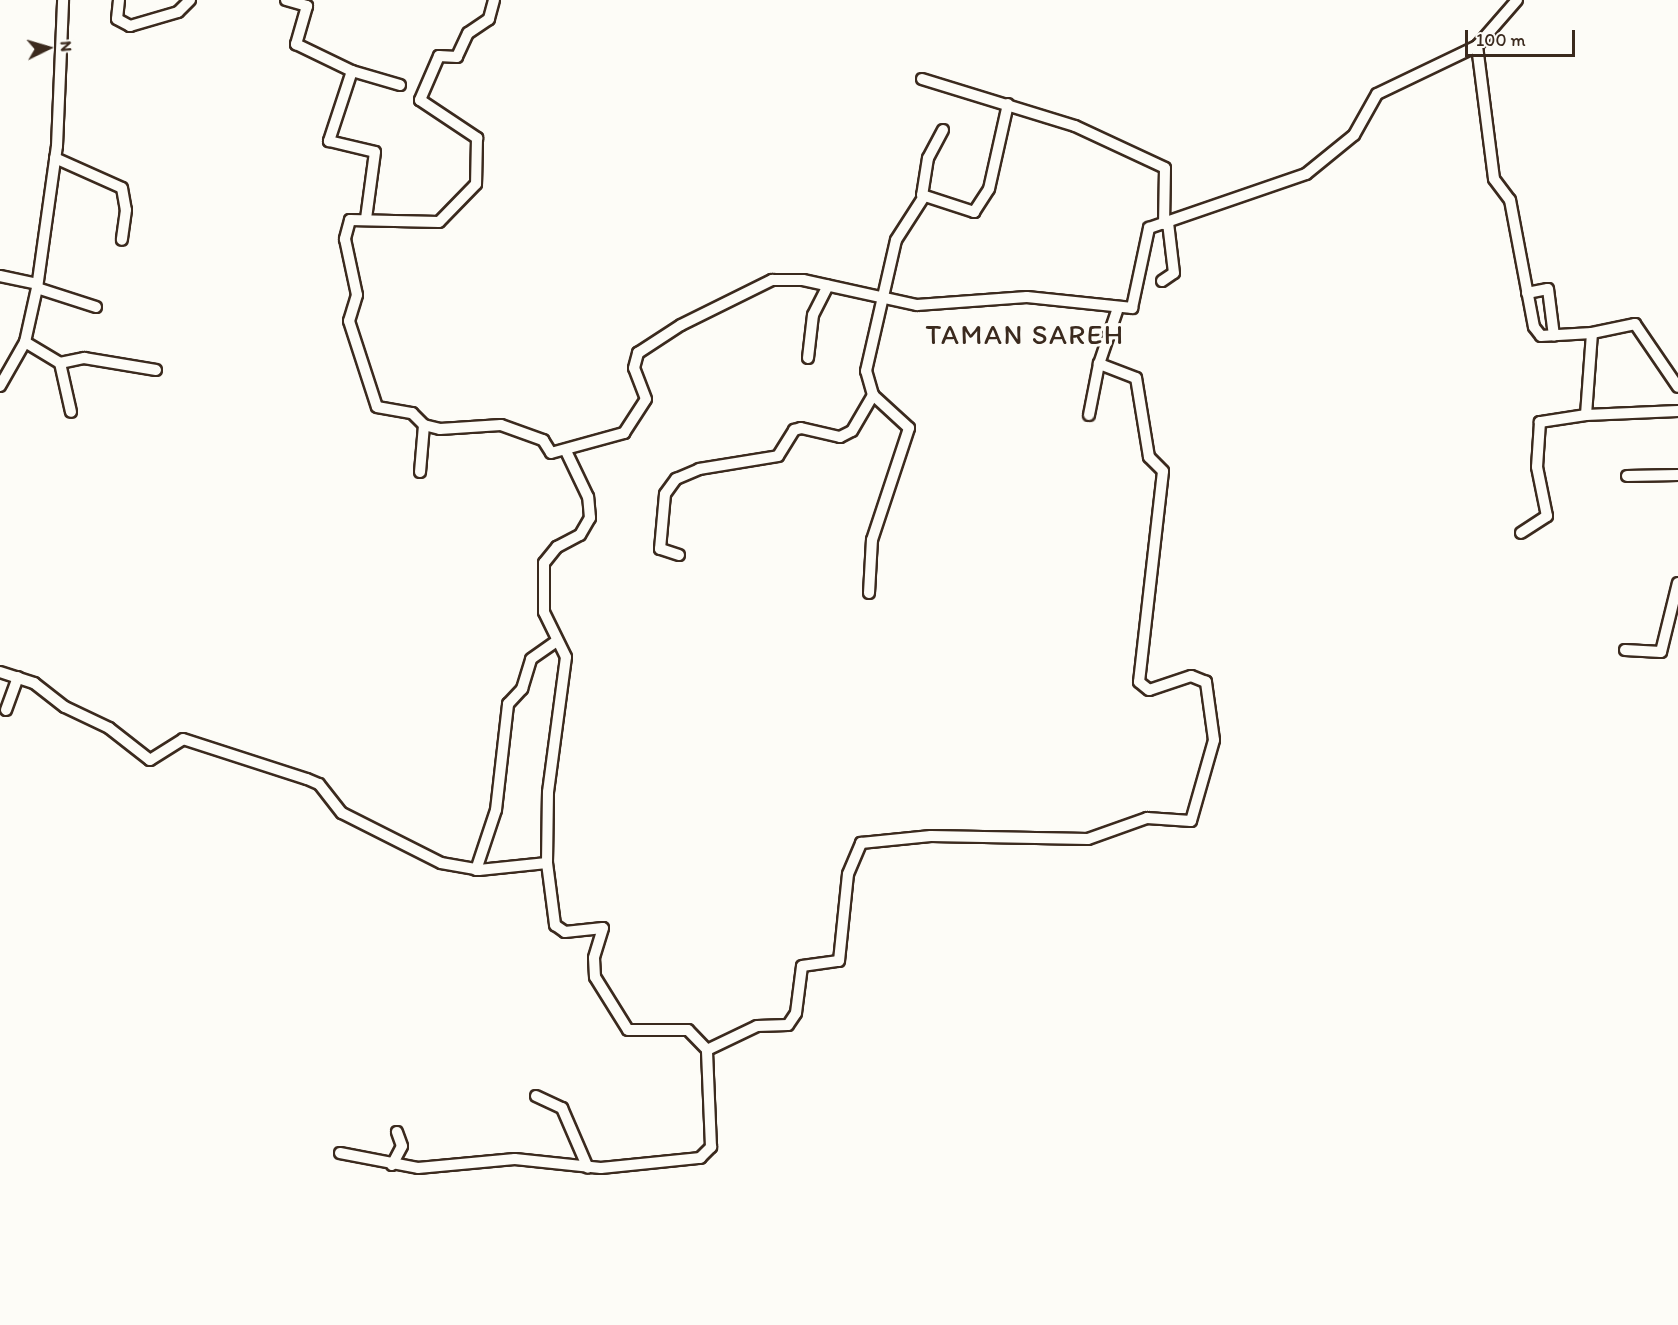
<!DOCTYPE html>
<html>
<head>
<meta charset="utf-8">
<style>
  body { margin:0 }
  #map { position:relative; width:1678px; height:1325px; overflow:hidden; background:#fdfcf7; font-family:Itim,sans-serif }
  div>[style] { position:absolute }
  .roads { filter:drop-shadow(2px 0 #3b2a1e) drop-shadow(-2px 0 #3b2a1e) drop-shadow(0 2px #3b2a1e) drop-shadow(0 -2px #3b2a1e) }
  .minor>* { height:10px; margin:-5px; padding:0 5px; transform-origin:5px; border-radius:5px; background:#fdfcf7 }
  span { translate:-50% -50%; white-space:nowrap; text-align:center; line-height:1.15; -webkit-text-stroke:6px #fdfcf7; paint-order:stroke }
  .quarter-label { font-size:28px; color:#3b2a1e; letter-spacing:1.5px }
  .north { position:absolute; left:18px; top:18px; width:60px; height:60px; -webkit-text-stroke:4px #fdfcf7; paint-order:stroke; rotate:85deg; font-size:16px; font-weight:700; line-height:24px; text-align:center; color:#3b2a1e }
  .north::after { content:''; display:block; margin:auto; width:21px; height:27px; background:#3b2a1e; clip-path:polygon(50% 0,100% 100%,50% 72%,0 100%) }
  .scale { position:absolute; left:1465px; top:30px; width:110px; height:27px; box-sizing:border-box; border:3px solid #3b2a1e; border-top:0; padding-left:8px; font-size:18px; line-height:21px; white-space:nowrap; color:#3b2a1e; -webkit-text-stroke:4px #fdfcf7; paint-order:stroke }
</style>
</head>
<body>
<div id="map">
  <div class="roads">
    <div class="minor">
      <div style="left:119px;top:0;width:19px;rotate:96deg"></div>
      <div style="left:117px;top:19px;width:15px;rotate:28deg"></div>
      <div style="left:130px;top:26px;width:50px;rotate:-16.3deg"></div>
      <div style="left:178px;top:12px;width:17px;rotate:-45deg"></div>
      <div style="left:286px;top:0;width:22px;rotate:16deg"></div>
      <div style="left:307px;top:6px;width:40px;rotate:106deg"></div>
      <div style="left:296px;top:44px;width:62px;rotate:25.7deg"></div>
      <div style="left:352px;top:71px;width:74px;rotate:108.2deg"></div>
      <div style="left:329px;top:141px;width:47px;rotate:13.4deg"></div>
      <div style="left:375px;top:152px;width:68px;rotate:97.7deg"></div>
      <div style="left:494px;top:0;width:20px;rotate:105deg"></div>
      <div style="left:489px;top:19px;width:25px;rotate:146deg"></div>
      <div style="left:468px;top:33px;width:26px;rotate:115deg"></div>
      <div style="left:457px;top:57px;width:18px;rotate:-177deg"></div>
      <div style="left:439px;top:56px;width:48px;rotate:113.4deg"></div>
      <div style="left:420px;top:100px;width:69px;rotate:33.7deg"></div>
      <div style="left:477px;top:138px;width:46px;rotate:91.2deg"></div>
      <div style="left:476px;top:184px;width:53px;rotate:134.2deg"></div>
      <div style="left:439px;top:222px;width:89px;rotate:-178.7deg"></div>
      <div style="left:350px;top:220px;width:20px;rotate:105deg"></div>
      <div style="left:345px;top:239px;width:57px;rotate:77.9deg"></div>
      <div style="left:357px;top:295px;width:27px;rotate:107deg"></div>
      <div style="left:349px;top:321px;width:90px;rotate:72deg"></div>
      <div style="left:377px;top:407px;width:36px;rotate:10deg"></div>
      <div style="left:412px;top:413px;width:17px;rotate:45deg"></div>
      <div style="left:424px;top:425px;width:16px;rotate:14deg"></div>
      <div style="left:440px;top:429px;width:61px;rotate:-3.8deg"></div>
      <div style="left:501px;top:425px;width:45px;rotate:19.7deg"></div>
      <div style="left:543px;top:440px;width:15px;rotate:58deg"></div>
      <div style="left:551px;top:453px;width:76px;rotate:-15.3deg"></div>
      <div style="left:624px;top:433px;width:40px;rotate:-57.1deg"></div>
      <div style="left:646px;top:399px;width:33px;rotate:-111deg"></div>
      <div style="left:634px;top:368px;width:16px;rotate:-75deg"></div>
      <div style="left:638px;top:353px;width:51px;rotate:-33.1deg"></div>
      <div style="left:681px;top:325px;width:102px;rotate:-26.3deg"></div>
      <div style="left:772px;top:280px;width:31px"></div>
      <div style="left:803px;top:280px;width:117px;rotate:12.4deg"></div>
      <div style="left:917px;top:305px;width:110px;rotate:-4.2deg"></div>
      <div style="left:1027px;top:297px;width:106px;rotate:6deg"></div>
      <div style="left:1132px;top:308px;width:82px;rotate:-78deg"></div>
      <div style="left:1149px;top:228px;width:166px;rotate:-19deg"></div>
      <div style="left:1306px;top:174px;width:62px;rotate:-39.1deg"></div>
      <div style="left:1354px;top:135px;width:47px;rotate:-60.7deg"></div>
      <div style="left:1377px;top:94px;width:111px;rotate:-25.6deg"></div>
      <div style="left:1477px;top:46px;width:61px;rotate:-49deg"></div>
      <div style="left:1477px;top:46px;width:134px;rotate:82.7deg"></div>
      <div style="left:1494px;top:179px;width:26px;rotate:53deg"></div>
      <div style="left:1510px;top:200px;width:129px;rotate:79.3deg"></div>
      <div style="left:1534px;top:327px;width:11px;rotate:52deg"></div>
      <div style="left:1541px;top:336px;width:51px;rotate:-3.4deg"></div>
      <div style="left:1592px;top:333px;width:82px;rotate:94.2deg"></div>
      <div style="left:1586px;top:415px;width:47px;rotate:171.3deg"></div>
      <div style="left:1540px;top:422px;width:45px;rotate:93.8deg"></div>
      <div style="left:1537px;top:467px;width:50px;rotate:78.5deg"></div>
      <div style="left:1547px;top:516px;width:31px;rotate:147deg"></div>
      <div style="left:352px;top:71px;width:50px;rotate:16.3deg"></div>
      <div style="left:922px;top:79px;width:160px;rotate:17.1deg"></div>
      <div style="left:1075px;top:126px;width:99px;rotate:25deg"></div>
      <div style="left:1165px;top:168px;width:56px;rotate:91deg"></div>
      <div style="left:943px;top:130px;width:32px;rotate:118deg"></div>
      <div style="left:928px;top:158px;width:37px;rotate:99deg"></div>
      <div style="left:922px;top:195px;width:55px;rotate:18.1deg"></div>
      <div style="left:974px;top:212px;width:27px;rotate:-57deg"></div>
      <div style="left:989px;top:189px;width:87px;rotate:-77.4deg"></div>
      <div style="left:55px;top:158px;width:73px;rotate:24.1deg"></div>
      <div style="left:122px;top:188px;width:22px;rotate:80deg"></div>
      <div style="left:126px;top:210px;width:30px;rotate:98deg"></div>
      <div style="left:0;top:276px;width:38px;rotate:12deg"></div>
      <div style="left:1162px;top:281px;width:14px;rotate:-34deg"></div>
      <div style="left:1174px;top:273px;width:50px;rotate:-96.8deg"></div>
      <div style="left:37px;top:288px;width:62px;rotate:17.9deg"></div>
      <div style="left:1527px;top:293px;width:21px;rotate:-11deg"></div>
      <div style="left:1548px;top:289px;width:47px;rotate:82.7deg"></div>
      <div style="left:1592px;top:333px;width:44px;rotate:-11.8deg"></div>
      <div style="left:1635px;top:324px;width:76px;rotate:55.7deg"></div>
      <div style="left:25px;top:342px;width:41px;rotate:31deg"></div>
      <div style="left:60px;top:363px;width:50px;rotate:77.3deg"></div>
      <div style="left:808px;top:358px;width:43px;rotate:-83.4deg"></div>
      <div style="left:813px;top:315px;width:33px;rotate:-63deg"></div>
      <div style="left:60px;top:363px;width:25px;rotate:-12deg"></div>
      <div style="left:84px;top:358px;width:73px;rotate:9.5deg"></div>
      <div style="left:0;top:386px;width:51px;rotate:-60.4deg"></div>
      <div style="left:25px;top:342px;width:55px;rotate:-77.5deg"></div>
      <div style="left:37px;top:288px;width:143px;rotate:-82deg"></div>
      <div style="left:57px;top:146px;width:146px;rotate:-87.6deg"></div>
      <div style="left:1089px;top:415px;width:52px;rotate:-78.9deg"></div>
      <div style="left:1586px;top:415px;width:92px;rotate:-2.5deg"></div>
      <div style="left:420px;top:472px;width:47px;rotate:-85.1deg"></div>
      <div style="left:1627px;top:476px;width:51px;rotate:-1.1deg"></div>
      <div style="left:679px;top:555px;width:20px;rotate:-162deg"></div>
      <div style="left:660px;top:549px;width:55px;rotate:-84.8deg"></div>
      <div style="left:665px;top:494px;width:19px;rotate:-54deg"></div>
      <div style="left:676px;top:479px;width:25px;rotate:-23deg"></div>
      <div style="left:699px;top:469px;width:80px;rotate:-9.3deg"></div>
      <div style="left:778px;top:456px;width:31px;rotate:-58deg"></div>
      <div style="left:794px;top:430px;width:7px;rotate:-16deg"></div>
      <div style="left:801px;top:428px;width:40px;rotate:13deg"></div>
      <div style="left:840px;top:437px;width:13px;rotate:-27deg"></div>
      <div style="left:852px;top:431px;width:42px;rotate:-59.7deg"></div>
      <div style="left:873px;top:395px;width:25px;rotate:-106deg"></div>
      <div style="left:866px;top:371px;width:134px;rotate:-77.1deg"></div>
      <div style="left:896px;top:240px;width:50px;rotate:-57.3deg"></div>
      <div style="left:869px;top:593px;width:53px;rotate:-86.8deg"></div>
      <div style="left:872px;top:540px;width:118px;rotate:-71.7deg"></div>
      <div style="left:909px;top:428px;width:49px;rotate:-137.5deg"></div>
      <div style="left:1625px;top:650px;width:36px;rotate:3deg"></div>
      <div style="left:1661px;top:652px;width:71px;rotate:-76.2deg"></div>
      <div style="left:0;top:672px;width:36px;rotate:18deg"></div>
      <div style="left:34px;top:683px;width:39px;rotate:38deg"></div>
      <div style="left:65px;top:707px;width:49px;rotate:25.5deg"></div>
      <div style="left:109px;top:728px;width:52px;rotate:38deg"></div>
      <div style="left:150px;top:760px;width:39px;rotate:-32deg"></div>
      <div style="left:183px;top:739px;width:130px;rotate:17.9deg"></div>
      <div style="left:307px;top:779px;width:13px;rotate:23deg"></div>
      <div style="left:319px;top:784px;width:37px;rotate:52deg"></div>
      <div style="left:342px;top:813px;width:111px;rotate:26.8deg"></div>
      <div style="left:441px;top:863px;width:39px;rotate:10deg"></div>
      <div style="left:479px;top:870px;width:68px;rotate:-5.9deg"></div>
      <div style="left:547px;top:863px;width:63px;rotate:82.6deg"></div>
      <div style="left:555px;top:925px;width:12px;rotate:35deg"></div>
      <div style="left:565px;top:932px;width:38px;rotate:-6deg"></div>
      <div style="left:603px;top:928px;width:31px;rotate:107deg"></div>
      <div style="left:594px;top:958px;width:19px;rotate:87deg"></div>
      <div style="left:595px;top:977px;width:62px;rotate:58.1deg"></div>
      <div style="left:628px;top:1030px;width:60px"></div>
      <div style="left:688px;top:1030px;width:28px;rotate:46deg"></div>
      <div style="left:6px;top:710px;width:35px;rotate:-70deg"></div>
      <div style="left:547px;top:863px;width:71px;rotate:-89.2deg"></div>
      <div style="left:548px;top:792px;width:136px;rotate:-82.4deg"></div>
      <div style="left:566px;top:657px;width:50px;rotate:-116.1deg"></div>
      <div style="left:544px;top:612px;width:49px;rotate:-90deg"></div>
      <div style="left:544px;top:563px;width:21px;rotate:-51deg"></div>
      <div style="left:557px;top:547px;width:26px;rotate:-28deg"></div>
      <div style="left:580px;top:535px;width:20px;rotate:-60deg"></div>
      <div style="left:590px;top:518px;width:21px;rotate:-95deg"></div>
      <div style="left:588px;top:497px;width:51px;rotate:-115.6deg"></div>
      <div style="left:476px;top:870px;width:63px;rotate:-71.6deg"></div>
      <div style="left:496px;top:810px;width:107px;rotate:-83.5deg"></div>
      <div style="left:508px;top:704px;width:21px;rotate:-47deg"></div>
      <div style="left:522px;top:689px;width:31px;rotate:-73deg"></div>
      <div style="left:531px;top:659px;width:29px;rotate:-35deg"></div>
      <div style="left:536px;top:1096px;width:29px;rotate:25deg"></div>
      <div style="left:562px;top:1108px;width:65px;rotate:66.6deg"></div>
      <div style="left:340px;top:1153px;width:79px;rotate:10.9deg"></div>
      <div style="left:418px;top:1168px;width:97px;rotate:-5.3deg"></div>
      <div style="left:515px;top:1159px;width:86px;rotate:6deg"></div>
      <div style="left:601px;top:1168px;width:100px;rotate:-5.8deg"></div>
      <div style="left:700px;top:1158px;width:16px;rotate:-45deg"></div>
      <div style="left:711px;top:1147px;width:97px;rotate:-92.4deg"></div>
      <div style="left:707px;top:1050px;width:55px;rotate:-25.6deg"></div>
      <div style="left:757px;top:1026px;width:31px;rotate:-2deg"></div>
      <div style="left:788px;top:1025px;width:14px;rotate:-56deg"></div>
      <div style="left:796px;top:1013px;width:47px;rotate:-82.7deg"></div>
      <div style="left:802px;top:966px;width:37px;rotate:-8deg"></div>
      <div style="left:839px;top:961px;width:87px;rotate:-84.1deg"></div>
      <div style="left:848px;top:874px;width:34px;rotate:-67deg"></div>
      <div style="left:861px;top:843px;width:70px;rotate:-5.7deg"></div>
      <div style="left:931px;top:836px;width:157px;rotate:1.1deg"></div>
      <div style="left:1088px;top:839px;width:63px;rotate:-19.6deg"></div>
      <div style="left:1147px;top:818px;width:44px;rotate:3.9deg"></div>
      <div style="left:1191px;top:821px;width:84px;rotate:-74.1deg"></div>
      <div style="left:1214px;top:740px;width:59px;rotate:-97.9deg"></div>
      <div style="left:1206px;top:682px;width:16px;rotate:-158deg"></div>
      <div style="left:1191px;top:676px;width:44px;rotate:161.6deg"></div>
      <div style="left:1149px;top:690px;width:13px;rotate:-141deg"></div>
      <div style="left:1139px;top:682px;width:212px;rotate:-83.5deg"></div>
      <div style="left:1163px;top:471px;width:20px;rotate:-135deg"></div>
      <div style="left:1149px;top:457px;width:80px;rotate:-99.3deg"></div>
      <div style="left:1136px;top:378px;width:40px;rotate:-159deg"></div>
      <div style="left:1099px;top:364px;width:59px;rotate:-71.3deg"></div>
      <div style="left:392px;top:1165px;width:21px;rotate:-62deg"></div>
      <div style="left:402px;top:1146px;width:15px;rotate:-110deg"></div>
    </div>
  </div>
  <div class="quarter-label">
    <span style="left:1025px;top:334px">TAMAN SAREH</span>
  </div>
  <div class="north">N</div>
  <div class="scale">100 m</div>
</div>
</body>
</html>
